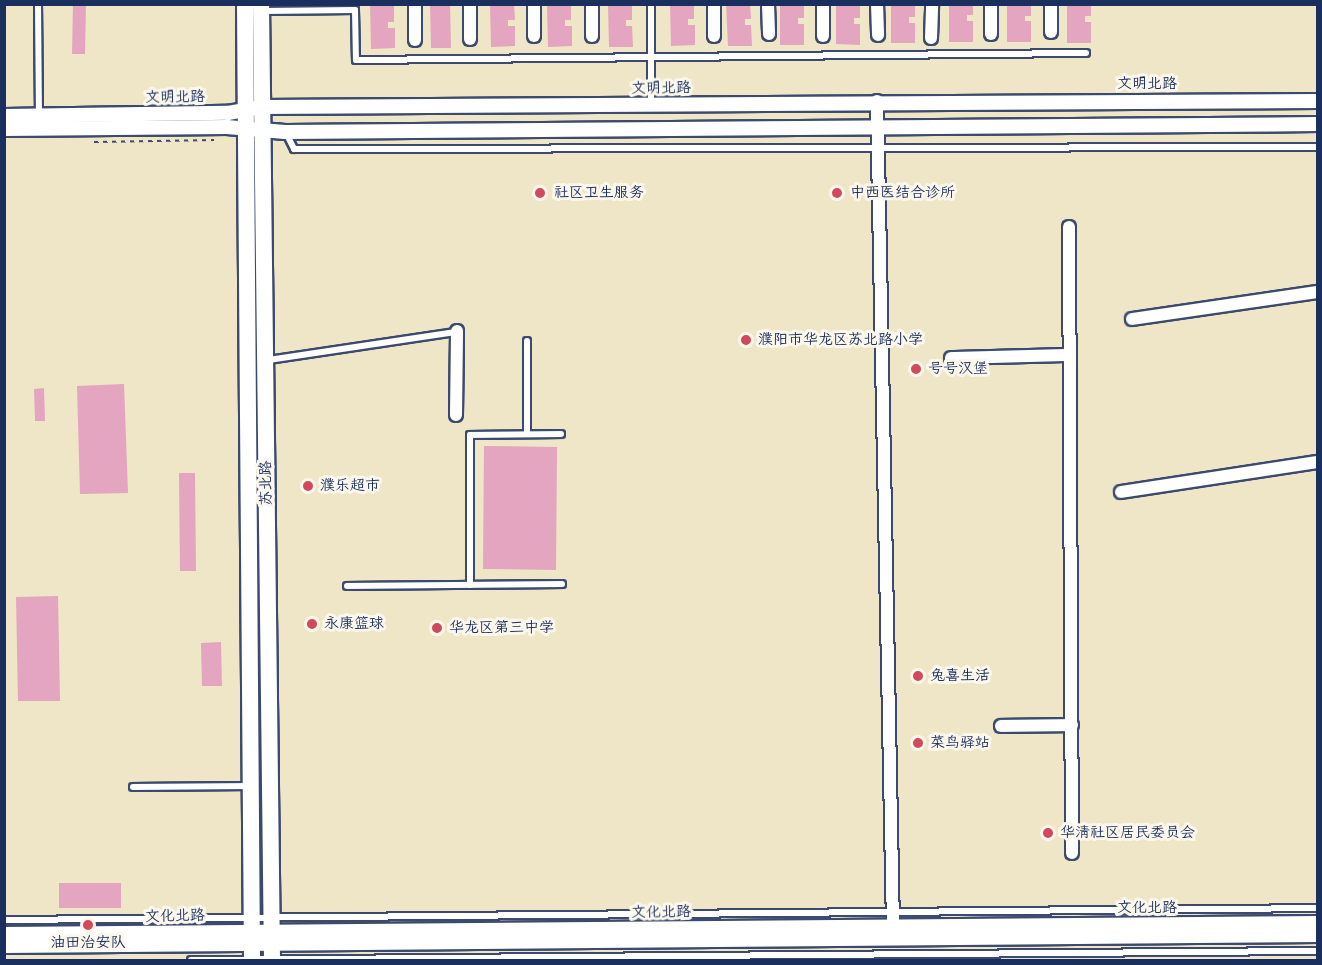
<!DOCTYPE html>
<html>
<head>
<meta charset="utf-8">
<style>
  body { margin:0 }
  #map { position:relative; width:1322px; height:965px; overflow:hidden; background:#efe5c7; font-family:"Shantell Sans","LXGW WenKai TC",sans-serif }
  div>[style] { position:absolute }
  .building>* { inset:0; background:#e3a5bf }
  .path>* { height:2px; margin-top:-1px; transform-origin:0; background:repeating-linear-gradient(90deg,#3b4a6e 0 4.5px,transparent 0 9px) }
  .roads { filter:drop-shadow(2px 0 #3b4a6e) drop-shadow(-2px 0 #3b4a6e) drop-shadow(0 2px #3b4a6e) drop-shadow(0 -2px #3b4a6e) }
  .service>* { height:6px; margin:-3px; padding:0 3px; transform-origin:3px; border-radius:3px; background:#fff }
  .minor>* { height:12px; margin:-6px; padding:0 6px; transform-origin:6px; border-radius:6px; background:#fff }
  .tertiary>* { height:14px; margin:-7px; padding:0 7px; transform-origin:7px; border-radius:7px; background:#fff }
  .secondary>* { height:16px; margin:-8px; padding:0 8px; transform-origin:8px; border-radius:8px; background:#fff }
  .dots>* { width:16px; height:16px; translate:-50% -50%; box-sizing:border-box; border:3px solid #fbf7ec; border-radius:50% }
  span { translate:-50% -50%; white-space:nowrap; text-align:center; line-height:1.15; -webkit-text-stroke:6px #fbf7ec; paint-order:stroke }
  .street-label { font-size:15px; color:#1b2f5e }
  .poi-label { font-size:15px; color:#1b2f5e }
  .left { translate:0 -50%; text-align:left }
  .frame { position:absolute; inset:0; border:6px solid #1b2f5e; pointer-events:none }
</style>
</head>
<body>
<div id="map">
  <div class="building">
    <div style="clip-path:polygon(73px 4px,86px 4px,85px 54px,72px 54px)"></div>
    <div style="clip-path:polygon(370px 4px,394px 4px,394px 22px,388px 22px,388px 28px,395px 28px,395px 48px,371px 49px)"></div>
    <div style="clip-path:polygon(430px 4px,450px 4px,451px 48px,431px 48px)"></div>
    <div style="clip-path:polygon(490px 4px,514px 4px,515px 20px,508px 20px,508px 26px,515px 26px,515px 46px,491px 47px)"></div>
    <div style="clip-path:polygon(547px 4px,571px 4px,571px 20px,565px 20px,565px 26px,572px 26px,572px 46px,548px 47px)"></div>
    <div style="clip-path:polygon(608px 4px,632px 4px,632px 20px,626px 20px,626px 26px,632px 26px,633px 47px,609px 47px)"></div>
    <div style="clip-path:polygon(670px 4px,694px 4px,694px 19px,688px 19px,688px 25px,695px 25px,695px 45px,671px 46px)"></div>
    <div style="clip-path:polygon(726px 4px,750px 4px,751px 19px,745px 19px,745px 25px,751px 25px,752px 46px,728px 46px)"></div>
    <div style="clip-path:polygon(780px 4px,804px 4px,804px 18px,798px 18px,798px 24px,804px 24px,804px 45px,780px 45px)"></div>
    <div style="clip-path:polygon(836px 4px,860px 4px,860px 18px,854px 18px,854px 24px,860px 24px,860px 45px,836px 44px)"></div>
    <div style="clip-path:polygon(891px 4px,915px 4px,915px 17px,909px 17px,909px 23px,915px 23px,915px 43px,891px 43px)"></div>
    <div style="clip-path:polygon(949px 4px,973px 4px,973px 15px,967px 15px,967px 21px,973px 21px,973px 42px,949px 42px)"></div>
    <div style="clip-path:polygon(1007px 4px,1031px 4px,1031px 16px,1025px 16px,1025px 21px,1031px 21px,1031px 42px,1007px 42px)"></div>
    <div style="clip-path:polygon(1067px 4px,1091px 4px,1091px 16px,1085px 16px,1085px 22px,1091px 22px,1091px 43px,1067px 43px)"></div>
    <div style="clip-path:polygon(124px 384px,128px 493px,80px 494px,77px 386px)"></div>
    <div style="clip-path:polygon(44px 388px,45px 421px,35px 421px,34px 389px)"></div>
    <div style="clip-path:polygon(484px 446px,557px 447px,556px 570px,483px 569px)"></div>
    <div style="clip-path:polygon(179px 473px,195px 473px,196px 571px,180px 571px)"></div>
    <div style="clip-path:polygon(58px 596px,60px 701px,18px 701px,16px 597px)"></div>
    <div style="clip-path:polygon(221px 642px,222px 686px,202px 686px,201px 643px)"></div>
    <div style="clip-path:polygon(59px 883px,121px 883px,121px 908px,59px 908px)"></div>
  </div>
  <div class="path">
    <div style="left:94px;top:142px;width:120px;rotate:-1deg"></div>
  </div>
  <div class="roads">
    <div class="service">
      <div style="left:38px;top:4px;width:111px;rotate:89.5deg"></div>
      <div style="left:651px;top:4px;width:100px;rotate:90deg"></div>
      <div style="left:263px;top:11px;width:92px;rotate:-0.6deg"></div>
      <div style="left:355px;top:10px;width:50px;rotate:88.9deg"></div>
      <div style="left:356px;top:60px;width:730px;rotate:-0.55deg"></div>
      <div style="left:286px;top:133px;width:18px;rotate:63deg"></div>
      <div style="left:294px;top:149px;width:1024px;rotate:-0.11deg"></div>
      <div style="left:268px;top:360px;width:190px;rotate:-8.5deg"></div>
      <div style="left:527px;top:434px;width:93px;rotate:-90deg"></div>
      <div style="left:470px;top:585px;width:150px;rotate:-90deg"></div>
      <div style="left:470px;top:435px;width:91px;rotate:-0.6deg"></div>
      <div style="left:347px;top:586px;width:215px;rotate:-0.5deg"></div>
      <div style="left:133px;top:787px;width:117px;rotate:-0.5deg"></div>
      <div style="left:4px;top:920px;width:1314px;rotate:-0.52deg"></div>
      <div style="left:191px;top:960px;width:1127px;rotate:-0.46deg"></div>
    </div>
    <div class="minor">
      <div style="left:415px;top:4px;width:36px;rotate:90deg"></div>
      <div style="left:470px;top:4px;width:35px;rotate:90deg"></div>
      <div style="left:534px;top:4px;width:32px;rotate:90deg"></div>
      <div style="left:714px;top:4px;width:32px;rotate:90deg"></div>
      <div style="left:768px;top:4px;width:30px;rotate:88deg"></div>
      <div style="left:823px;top:4px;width:32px;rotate:90deg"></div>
      <div style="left:877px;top:4px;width:31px;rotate:88deg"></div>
      <div style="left:1051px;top:4px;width:28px;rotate:90deg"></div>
      <div style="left:991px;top:34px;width:30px;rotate:-90deg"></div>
      <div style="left:592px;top:36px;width:32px;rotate:-90deg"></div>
      <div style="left:931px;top:38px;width:34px;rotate:-88deg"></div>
      <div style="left:877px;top:101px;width:825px;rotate:88.89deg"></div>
      <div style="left:1069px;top:227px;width:626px;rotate:89.73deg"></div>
      <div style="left:1132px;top:319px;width:188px;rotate:-8.3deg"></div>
      <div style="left:951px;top:358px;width:118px;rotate:-1.5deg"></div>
      <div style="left:456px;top:415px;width:84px;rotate:-89.3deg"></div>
      <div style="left:1121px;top:492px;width:199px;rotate:-8.7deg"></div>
      <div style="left:1001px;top:726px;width:71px;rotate:-0.8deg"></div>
    </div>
    <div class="tertiary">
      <div style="left:4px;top:116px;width:224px;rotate:-0.8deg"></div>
      <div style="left:228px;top:113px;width:35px;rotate:-10deg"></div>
      <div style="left:262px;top:107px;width:1056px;rotate:-0.33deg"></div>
      <div style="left:4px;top:129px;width:223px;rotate:-0.5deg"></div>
      <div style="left:227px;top:127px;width:58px;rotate:4.9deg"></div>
      <div style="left:285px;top:132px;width:1033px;rotate:-0.44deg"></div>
      <div style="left:4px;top:934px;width:1314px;rotate:-0.48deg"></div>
      <div style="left:4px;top:946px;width:1314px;rotate:-0.48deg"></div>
    </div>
    <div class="secondary">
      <div style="left:245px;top:4px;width:956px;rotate:89.58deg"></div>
      <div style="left:261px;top:4px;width:956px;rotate:89.34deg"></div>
    </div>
  </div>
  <div class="dots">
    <div style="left:540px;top:193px;background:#d1495b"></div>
    <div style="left:837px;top:193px;background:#d1495b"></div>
    <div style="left:746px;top:340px;background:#d1495b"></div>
    <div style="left:916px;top:369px;background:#d1495b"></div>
    <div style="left:308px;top:486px;background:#d1495b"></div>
    <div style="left:312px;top:624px;background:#d1495b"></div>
    <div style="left:437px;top:628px;background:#d1495b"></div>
    <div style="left:918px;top:676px;background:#d1495b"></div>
    <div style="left:918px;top:743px;background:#d1495b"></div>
    <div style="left:1048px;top:833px;background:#d1495b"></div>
    <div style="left:88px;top:925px;background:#d1495b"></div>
  </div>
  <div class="street-label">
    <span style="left:1147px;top:84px">文明北路</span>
    <span style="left:661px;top:88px;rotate:-1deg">文明北路</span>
    <span style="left:175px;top:97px;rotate:-1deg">文明北路</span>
    <span style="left:266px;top:483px;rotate:-91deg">苏北路</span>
    <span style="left:1147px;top:908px">文化北路</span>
    <span style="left:661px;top:912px;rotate:-1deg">文化北路</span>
    <span style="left:175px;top:916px;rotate:-1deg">文化北路</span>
  </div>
  <div class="poi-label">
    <span class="left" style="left:554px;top:193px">社区卫生服务</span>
    <span class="left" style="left:850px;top:193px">中西医结合诊所</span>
    <span class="left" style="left:758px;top:340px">濮阳市华龙区苏北路小学</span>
    <span class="left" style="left:928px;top:369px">号号汉堡</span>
    <span class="left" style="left:320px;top:486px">濮乐超市</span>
    <span class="left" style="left:324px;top:624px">永康篮球</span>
    <span class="left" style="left:449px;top:628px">华龙区第三中学</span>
    <span class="left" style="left:930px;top:676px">兔喜生活</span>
    <span class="left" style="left:930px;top:743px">菜鸟驿站</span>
    <span class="left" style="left:1060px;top:833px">华清社区居民委员会</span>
    <span style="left:88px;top:943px">油田治安队</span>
  </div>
  <div class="frame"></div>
</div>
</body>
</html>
